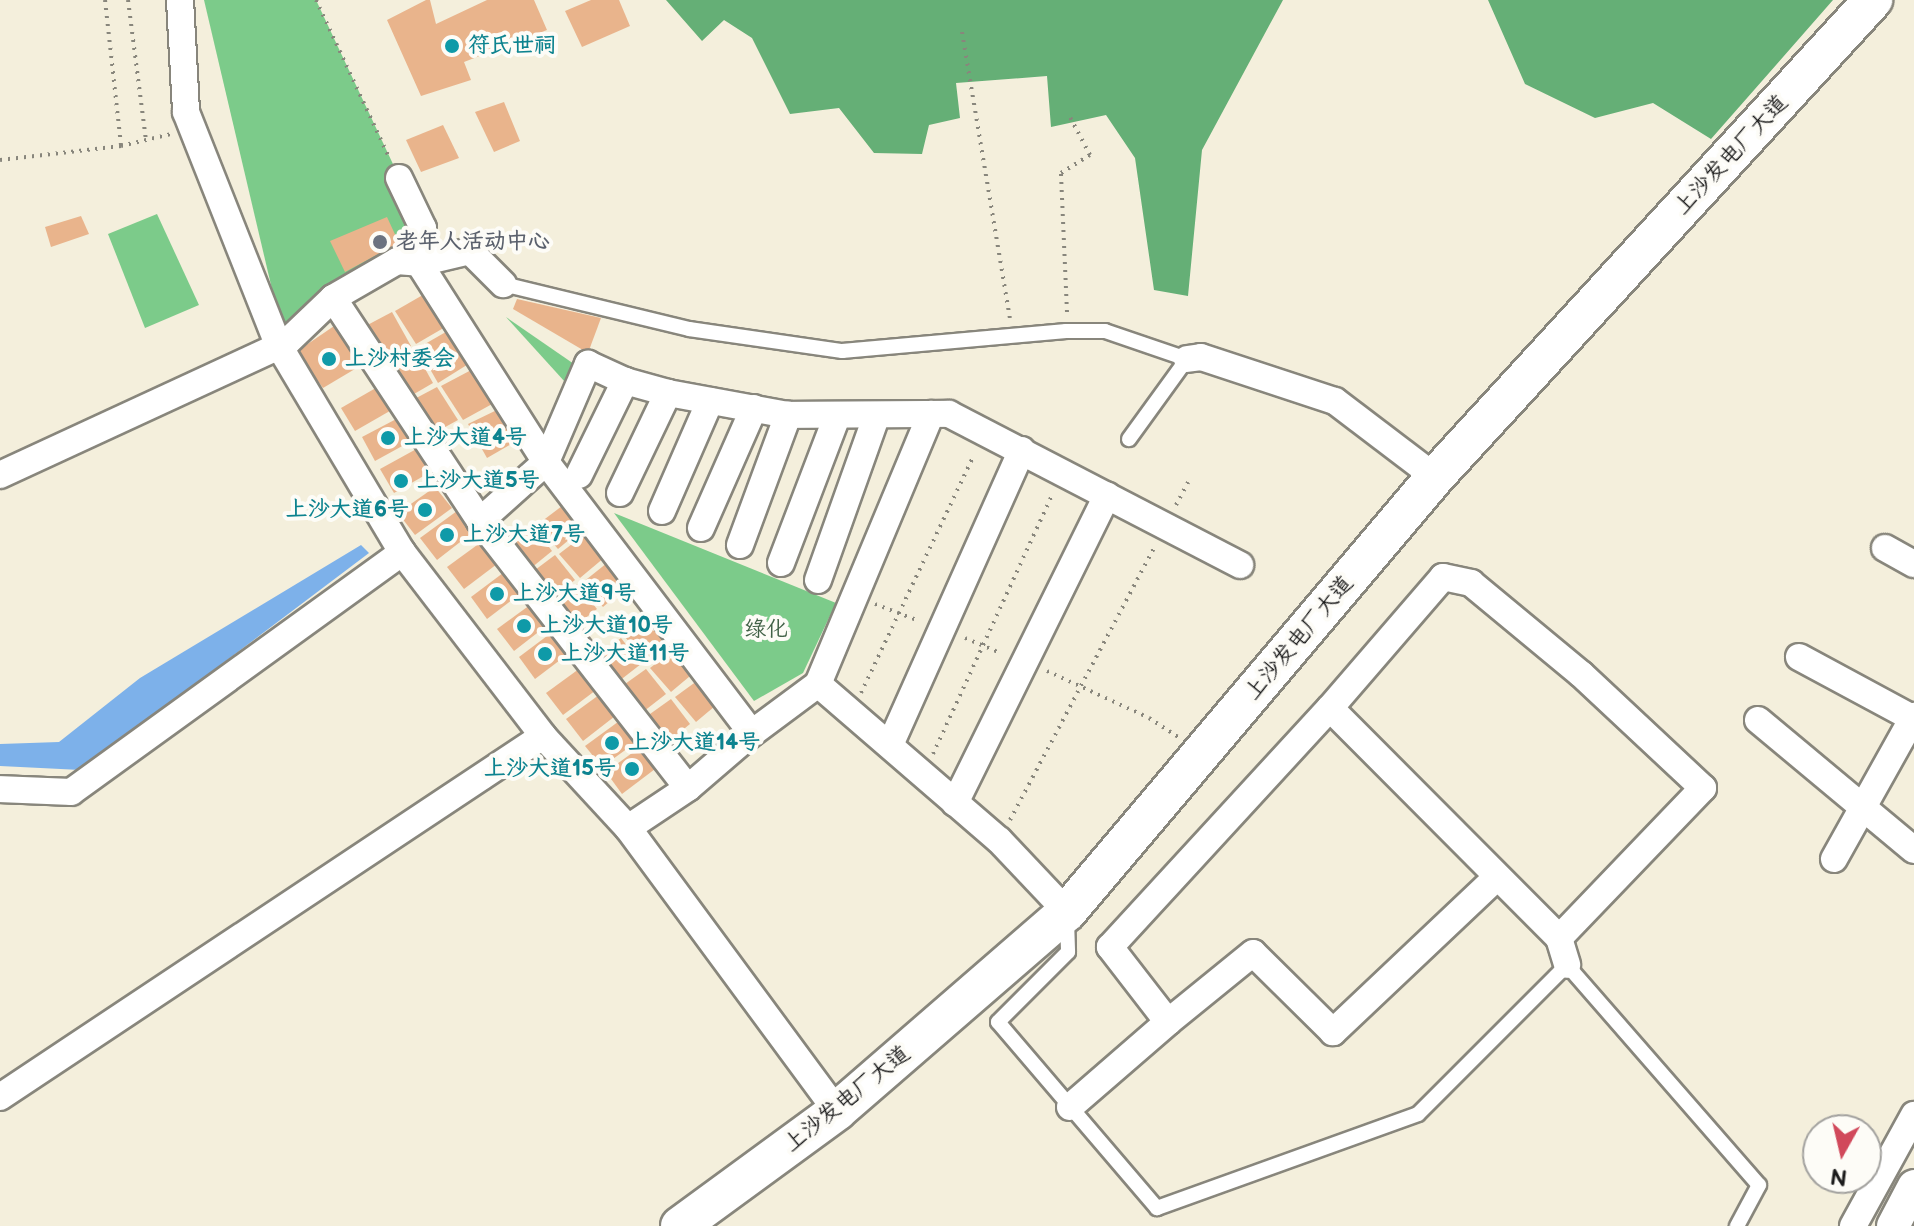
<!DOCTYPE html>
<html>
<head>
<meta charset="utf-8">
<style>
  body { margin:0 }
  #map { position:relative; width:1914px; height:1226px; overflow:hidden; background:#f4efdc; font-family:"Balsamiq Sans","LXGW WenKai TC",sans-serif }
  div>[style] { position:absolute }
  .green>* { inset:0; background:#7ccb8a }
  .forest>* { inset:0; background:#65af76 }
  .water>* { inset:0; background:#7db1ea }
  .building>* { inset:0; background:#e9b48c }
  .path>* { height:4px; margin-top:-2px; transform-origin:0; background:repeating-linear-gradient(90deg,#88867c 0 2px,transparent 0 8px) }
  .roads { filter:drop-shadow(2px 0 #88867c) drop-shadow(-2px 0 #88867c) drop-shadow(0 2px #88867c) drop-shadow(0 -2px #88867c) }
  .service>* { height:14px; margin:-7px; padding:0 7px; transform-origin:7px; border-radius:7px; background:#fff }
  .minor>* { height:26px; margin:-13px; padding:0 13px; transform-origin:13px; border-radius:13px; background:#fff }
  .tertiary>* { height:32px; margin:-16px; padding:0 16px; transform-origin:16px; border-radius:16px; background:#fff }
  .secondary>* { height:38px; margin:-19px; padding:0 19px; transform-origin:19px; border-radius:19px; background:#fff }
  .dots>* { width:22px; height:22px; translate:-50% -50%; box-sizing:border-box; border:4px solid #fdfcf7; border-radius:50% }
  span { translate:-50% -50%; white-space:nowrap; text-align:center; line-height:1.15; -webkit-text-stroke:8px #fdfcf7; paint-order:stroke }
  .culture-label { font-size:22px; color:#0d838f; font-weight:700 }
  .left { translate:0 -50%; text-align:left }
  .right { translate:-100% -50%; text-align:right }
  .street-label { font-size:22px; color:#1c1c1c }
  .worship-label { font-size:22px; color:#5b616d; font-weight:700 }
  .park-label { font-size:22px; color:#426248 }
  .north { position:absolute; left:1802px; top:1114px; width:80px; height:80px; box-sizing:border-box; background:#fdfcf7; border:2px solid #a3a29f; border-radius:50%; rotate:188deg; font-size:22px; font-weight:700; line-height:32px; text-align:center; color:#1c1c1c }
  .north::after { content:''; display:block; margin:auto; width:28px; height:36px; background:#d1495b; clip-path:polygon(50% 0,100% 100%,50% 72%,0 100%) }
</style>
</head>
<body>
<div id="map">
  <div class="green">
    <div style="clip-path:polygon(204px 0,316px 0,423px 228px,419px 263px,283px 336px)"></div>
    <div style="clip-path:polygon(157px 214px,199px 305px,145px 328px,108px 234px)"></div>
    <div style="clip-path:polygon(506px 317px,574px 364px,565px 382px)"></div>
    <div style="clip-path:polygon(614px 513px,836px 603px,803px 673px,754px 701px)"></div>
  </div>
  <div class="forest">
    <div style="clip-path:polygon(666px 0,1283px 0,1202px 150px,1188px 296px,1154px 290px,1135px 158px,1106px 115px,1051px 127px,1047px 76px,956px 83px,960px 118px,929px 125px,922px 154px,874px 153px,839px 108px,790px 114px,752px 38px,724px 20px,702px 41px)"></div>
    <div style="clip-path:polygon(1488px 0,1833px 0,1711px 139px,1653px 103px,1595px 118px,1525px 84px)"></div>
  </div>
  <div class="water">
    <div style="clip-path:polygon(361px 545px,369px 553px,81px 770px,0 766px,0 744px,59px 742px,140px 678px)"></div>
  </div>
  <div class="building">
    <div style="clip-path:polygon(426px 0,430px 0,436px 24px,487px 0,534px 0,547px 30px,464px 62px,471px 80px,421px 96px,387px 20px)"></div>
    <div style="clip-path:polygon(591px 0,619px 0,630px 26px,582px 47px,565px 11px)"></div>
    <div style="clip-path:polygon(504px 102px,520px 141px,494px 152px,475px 112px)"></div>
    <div style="clip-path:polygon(443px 125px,459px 158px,421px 172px,406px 140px)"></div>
    <div style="clip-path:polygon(81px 216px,89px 234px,51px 247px,45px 227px)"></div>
    <div style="clip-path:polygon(387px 217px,399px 243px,345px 272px,330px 241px)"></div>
    <div style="clip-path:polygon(428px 292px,447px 326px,416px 344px,395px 311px)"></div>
    <div style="clip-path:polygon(517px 299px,601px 318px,588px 353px,513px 309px)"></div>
    <div style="clip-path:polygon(392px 312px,411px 346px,380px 364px,358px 330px)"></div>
    <div style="clip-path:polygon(337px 324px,360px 366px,323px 388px,296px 352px)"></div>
    <div style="clip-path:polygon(451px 329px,470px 363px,438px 383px,418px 348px)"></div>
    <div style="clip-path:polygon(414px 349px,433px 383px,402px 401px,381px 367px)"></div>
    <div style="clip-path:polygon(475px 368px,494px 403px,463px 420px,441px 386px)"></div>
    <div style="clip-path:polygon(381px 385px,395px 408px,355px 431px,341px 408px)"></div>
    <div style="clip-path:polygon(437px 387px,458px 420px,427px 437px,405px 404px)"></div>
    <div style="clip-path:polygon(501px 408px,520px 439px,487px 458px,468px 424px)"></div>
    <div style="clip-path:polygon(402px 416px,415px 439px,375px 461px,362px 437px)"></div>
    <div style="clip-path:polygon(420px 447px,434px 470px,394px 493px,380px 469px)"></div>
    <div style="clip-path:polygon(435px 487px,452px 508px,415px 535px,398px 513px)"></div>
    <div style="clip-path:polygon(562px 506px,582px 529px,558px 549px,537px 525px)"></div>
    <div style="clip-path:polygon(457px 511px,473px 532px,437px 560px,420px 538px)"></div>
    <div style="clip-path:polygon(533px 526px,552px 551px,525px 573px,505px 547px)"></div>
    <div style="clip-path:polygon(585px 534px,605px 557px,580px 578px,559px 554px)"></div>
    <div style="clip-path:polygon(484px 540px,501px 561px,464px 589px,447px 567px)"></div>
    <div style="clip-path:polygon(555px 555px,575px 580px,548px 601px,527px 576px)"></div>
    <div style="clip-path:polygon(607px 563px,627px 586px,603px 607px,582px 583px)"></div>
    <div style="clip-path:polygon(507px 570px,524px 591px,487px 619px,471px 597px)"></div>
    <div style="clip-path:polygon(577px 584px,597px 609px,570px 630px,549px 605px)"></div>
    <div style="clip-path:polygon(534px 602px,550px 623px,514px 651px,497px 629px)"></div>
    <div style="clip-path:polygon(651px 617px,671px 640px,646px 661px,625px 637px)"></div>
    <div style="clip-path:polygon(555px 630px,572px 651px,535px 679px,519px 657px)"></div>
    <div style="clip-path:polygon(621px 638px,641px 664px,614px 685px,593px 659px)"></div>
    <div style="clip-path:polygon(676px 648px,696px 671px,671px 692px,650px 668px)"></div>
    <div style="clip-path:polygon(583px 666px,600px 687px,563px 715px,546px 693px)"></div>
    <div style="clip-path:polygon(646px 669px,666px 694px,639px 715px,618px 689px)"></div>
    <div style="clip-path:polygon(701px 678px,721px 701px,696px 722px,675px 697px)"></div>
    <div style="clip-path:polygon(603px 692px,619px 713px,583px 741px,566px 719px)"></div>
    <div style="clip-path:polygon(671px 699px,690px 724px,664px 745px,643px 719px)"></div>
    <div style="clip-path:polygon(622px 719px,639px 740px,602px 767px,585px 746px)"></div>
    <div style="clip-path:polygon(643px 745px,659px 766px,622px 794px,606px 772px)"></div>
  </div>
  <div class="path">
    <div style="left:105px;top:0;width:146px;rotate:83.7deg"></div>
    <div style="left:128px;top:0;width:142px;rotate:82.7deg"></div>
    <div style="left:316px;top:0;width:173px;rotate:65.1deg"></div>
    <div style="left:962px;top:32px;width:290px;rotate:80.5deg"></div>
    <div style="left:0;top:160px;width:122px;rotate:-6.6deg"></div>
    <div style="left:121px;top:146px;width:51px;rotate:-13.5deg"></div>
    <div style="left:1067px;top:312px;width:139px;rotate:-92.5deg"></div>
    <div style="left:1061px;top:173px;width:34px;rotate:-32deg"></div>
    <div style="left:1090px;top:155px;width:43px;rotate:-117.8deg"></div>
    <div style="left:1176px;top:505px;width:26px;rotate:-62deg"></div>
    <div style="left:875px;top:604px;width:47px;rotate:21.1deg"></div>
    <div style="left:965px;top:638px;width:39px;rotate:23deg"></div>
    <div style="left:1047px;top:671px;width:112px;rotate:24.7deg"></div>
    <div style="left:1149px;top:718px;width:35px;rotate:33deg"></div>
    <div style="left:861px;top:693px;width:263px;rotate:-64.6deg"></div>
    <div style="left:933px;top:754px;width:287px;rotate:-65.3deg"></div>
    <div style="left:1010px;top:820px;width:308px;rotate:-62.1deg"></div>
  </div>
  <div class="roads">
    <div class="service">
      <div style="left:503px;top:284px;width:191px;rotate:13.6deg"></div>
      <div style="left:689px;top:329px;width:155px;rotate:8.2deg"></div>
      <div style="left:842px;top:351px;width:225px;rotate:-5.1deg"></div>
      <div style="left:1066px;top:331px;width:39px"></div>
      <div style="left:1105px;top:331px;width:87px;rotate:18.9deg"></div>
      <div style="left:1187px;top:359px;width:99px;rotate:125.9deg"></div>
      <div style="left:1067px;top:921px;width:31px;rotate:88deg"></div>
      <div style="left:1068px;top:952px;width:99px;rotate:135deg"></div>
      <div style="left:998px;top:1022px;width:245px;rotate:49.5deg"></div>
      <div style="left:1157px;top:1208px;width:277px;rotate:-19.8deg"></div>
      <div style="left:1418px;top:1114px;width:211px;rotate:-45deg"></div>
      <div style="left:1567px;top:965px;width:292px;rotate:48.9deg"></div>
      <div style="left:1759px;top:1185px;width:47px;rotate:118.2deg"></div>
    </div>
    <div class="minor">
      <div style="left:180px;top:0;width:112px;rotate:86.9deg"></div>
      <div style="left:186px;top:112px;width:250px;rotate:68.4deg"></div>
      <div style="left:278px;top:344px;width:242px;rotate:59.2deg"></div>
      <div style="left:402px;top:552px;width:232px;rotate:52.5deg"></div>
      <div style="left:543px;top:736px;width:125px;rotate:47.3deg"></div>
      <div style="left:628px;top:828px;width:352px;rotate:53.6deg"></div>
      <div style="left:399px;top:178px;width:55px;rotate:64.4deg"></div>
      <div style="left:423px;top:228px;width:35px;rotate:97deg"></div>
      <div style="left:419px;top:263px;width:236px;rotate:57.5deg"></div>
      <div style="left:546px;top:462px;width:340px;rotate:52.8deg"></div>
      <div style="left:333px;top:298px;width:267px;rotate:56.6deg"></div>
      <div style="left:480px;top:521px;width:338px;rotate:52.1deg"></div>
      <div style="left:1187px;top:359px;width:14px;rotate:-8deg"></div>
      <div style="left:1201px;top:357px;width:141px;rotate:18.2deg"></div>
      <div style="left:1335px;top:401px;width:126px;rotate:37.2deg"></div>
      <div style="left:0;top:475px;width:315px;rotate:-24.8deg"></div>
      <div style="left:286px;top:343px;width:65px;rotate:-43.8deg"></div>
      <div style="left:333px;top:298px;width:74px;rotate:-30deg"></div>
      <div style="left:397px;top:261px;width:22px;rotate:5deg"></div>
      <div style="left:419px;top:263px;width:52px;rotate:-13.2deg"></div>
      <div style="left:470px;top:251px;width:47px;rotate:45deg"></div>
      <div style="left:579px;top:475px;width:105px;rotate:-63.9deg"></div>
      <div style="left:620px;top:493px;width:111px;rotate:-64.4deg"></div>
      <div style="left:662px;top:511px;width:120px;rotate:-66.4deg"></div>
      <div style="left:480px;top:521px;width:89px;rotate:-41.8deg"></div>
      <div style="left:546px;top:462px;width:107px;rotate:-66.8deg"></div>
      <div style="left:588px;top:364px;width:41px;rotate:24.7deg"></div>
      <div style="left:625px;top:381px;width:45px;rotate:15.6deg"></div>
      <div style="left:668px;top:393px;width:122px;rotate:10.4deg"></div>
      <div style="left:788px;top:415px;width:161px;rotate:-0.4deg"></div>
      <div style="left:949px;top:414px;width:328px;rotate:27.4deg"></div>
      <div style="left:701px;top:528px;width:131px;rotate:-66.2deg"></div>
      <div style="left:740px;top:545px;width:139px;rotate:-69.7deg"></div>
      <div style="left:1885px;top:548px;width:33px;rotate:29deg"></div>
      <div style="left:781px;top:563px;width:157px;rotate:-69.1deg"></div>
      <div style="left:818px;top:580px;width:173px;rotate:-70.4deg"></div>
      <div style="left:1799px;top:657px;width:131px;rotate:28.3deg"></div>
      <div style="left:818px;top:684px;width:293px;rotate:-67.3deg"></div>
      <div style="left:1330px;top:708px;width:173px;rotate:-49.2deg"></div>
      <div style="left:1443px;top:577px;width:29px;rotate:12deg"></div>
      <div style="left:1471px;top:583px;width:143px;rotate:39.6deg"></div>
      <div style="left:1581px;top:674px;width:167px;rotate:43.1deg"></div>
      <div style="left:1703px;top:788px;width:208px;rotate:133.8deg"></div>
      <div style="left:1758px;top:720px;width:203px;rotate:39.8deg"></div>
      <div style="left:890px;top:745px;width:323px;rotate:-65.9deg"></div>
      <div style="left:0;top:789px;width:71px;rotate:2.4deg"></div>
      <div style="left:71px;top:792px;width:409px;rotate:-35.9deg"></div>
      <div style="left:955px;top:803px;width:343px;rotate:-63.7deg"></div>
      <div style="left:628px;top:828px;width:72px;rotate:-33.7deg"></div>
      <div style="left:688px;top:788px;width:84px;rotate:-40.7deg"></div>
      <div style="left:752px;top:733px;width:82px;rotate:-36.6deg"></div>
      <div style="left:818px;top:684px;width:239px;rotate:40.8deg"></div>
      <div style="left:999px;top:840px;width:99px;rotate:46.6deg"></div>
      <div style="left:1834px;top:859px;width:164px;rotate:-60.8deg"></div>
      <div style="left:1497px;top:877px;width:226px;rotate:136.6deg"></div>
      <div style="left:1333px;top:1032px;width:112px;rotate:-135.4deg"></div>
      <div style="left:1253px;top:953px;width:109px;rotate:140.9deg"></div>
      <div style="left:1168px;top:1022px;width:95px;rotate:-127.7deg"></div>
      <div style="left:1110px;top:947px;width:325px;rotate:-47.4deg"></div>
      <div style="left:1330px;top:708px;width:325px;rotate:45.1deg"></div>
      <div style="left:1559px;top:938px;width:28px;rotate:73deg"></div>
      <div style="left:0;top:1097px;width:652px;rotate:-33.62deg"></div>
      <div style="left:1070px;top:1107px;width:130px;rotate:-40.9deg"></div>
      <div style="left:1853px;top:1226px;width:127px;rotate:-61.2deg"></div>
    </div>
    <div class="tertiary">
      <div style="left:1893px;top:1226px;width:45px;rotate:-62.3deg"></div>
    </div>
    <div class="secondary">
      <div style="left:680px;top:1226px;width:195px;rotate:-36.2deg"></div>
      <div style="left:837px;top:1111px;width:304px;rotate:-40.9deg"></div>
      <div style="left:1067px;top:912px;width:570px;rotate:-49.77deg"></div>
      <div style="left:1435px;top:477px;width:648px;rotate:-47.44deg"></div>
    </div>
  </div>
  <div class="dots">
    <div style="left:452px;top:46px;background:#0f9aa8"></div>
    <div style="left:380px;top:242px;background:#6b7280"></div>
    <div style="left:329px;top:359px;background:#0f9aa8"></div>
    <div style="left:388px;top:438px;background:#0f9aa8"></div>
    <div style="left:401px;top:481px;background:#0f9aa8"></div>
    <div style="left:425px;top:510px;background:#0f9aa8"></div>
    <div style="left:447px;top:535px;background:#0f9aa8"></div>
    <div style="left:497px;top:594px;background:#0f9aa8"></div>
    <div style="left:524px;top:626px;background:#0f9aa8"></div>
    <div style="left:545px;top:654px;background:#0f9aa8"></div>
    <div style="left:612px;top:743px;background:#0f9aa8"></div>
    <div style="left:632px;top:769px;background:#0f9aa8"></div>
  </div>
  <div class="culture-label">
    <span class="left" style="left:468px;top:46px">符氏世祠</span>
    <span class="left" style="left:345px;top:359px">上沙村委会</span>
    <span class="left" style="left:404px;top:438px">上沙大道4号</span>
    <span class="left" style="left:417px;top:481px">上沙大道5号</span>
    <span class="right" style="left:409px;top:510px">上沙大道6号</span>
    <span class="left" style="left:463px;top:535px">上沙大道7号</span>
    <span class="left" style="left:513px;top:594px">上沙大道9号</span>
    <span class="left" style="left:540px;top:626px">上沙大道10号</span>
    <span class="left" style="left:561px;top:654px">上沙大道11号</span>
    <span class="left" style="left:628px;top:743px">上沙大道14号</span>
    <span class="right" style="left:616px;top:769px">上沙大道15号</span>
  </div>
  <div class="street-label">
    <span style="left:1731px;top:155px;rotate:-47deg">上沙发电厂大道</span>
    <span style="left:1299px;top:638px;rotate:-50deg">上沙发电厂大道</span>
    <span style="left:847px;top:1099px;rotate:-39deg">上沙发电厂大道</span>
  </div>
  <div class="worship-label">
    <span class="left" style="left:396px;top:242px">老年人活动中心</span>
  </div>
  <div class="park-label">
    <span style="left:766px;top:630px">绿化</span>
  </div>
  <div class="north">N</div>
</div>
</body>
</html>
